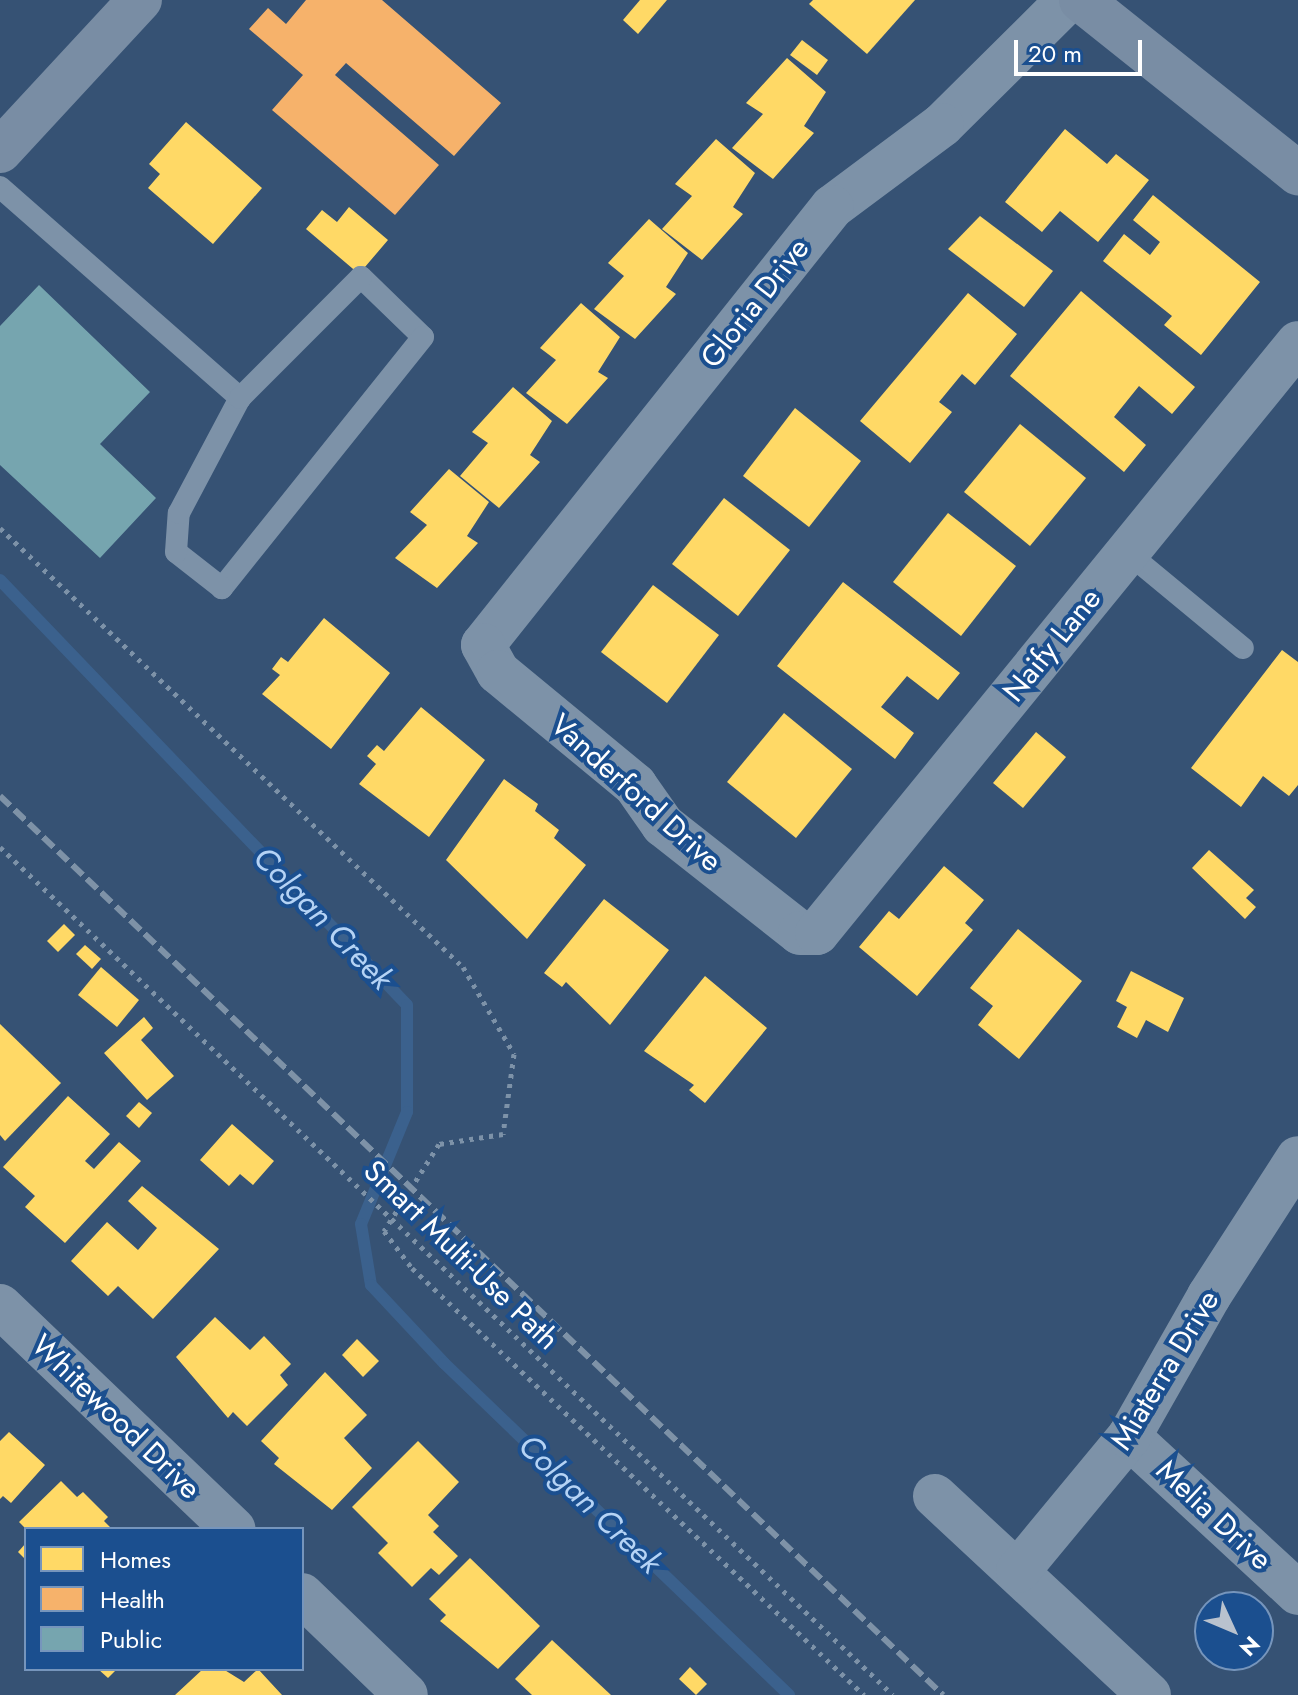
<!DOCTYPE html>
<html>
<head>
<meta charset="utf-8">
<style>
  body { margin:0 }
  #map { position:relative; width:1298px; height:1695px; overflow:hidden; background:#365274; font-family:Jost,sans-serif }
  div>[style] { position:absolute }
  .homes>* { inset:0; background:#ffd966 }
  .health>* { inset:0; background:#f6b26b }
  .public>* { inset:0; background:#76a5af }
  .stream>* { height:12px; margin:-6px; padding:0 6px; transform-origin:6px; border-radius:6px; background:#3b618d }
  .path>* { height:5px; margin-top:-2.5px; transform-origin:0; background:repeating-linear-gradient(90deg,#7d92a8 0 4px,transparent 0 10px) }
  .service>* { height:22px; margin:-11px; padding:0 11px; transform-origin:11px; border-radius:11px; background:#7d92a8 }
  .minor>* { height:44px; margin:-22px; padding:0 22px; transform-origin:22px; border-radius:22px; background:#7d92a8 }
  .secondary>* { height:44px; margin:-22px; padding:0 22px; transform-origin:22px; border-radius:22px; background:#798da4 }
  .rail>* { height:6px; margin-top:-3px; transform-origin:0; background:repeating-linear-gradient(90deg,#7e92a7 0 14px,transparent 0 20px) }
  span { translate:-50% -50%; white-space:nowrap; text-align:center; line-height:1.15; -webkit-text-stroke:8px #1b4f8f; paint-order:stroke }
  .street-label { font-size:30px; color:#fff }
  .water-label { font-size:32px; color:#b5d3f5; font-style:italic }
  .legend { position:absolute; left:24px; top:1527px; width:280px; height:144px; box-sizing:border-box; background:#1b4f8f; border:2px solid #7695bc; margin:0; padding:10px 14px; list-style:none; font-size:24px; color:#fff }
  .legend li { display:flex; align-items:center; gap:16px; height:40px }
  .legend b { width:40px; border:2px solid #7695bc }
  .north { position:absolute; left:1194px; top:1591px; width:80px; height:80px; box-sizing:border-box; background:#1b4f8f; border:2px solid #7695bc; border-radius:50%; rotate:134deg; font-size:22px; font-weight:700; line-height:32px; text-align:center; color:#fff }
  .north::after { content:''; display:block; margin:auto; width:28px; height:36px; background:#b9c2ce; clip-path:polygon(50% 0,100% 100%,50% 72%,0 100%) }
  .scale { position:absolute; left:1014px; top:40px; width:128px; height:36px; box-sizing:border-box; border:4px solid #fff; border-top:0; padding-left:10px; font-size:24px; line-height:28px; white-space:nowrap; color:#fff; -webkit-text-stroke:6px #1b4f8f; paint-order:stroke }
</style>
</head>
<body>
<div id="map">
  <div class="homes">
    <div style="clip-path:polygon(640px 0,667px 0,638px 34px,623px 20px)"></div>
    <div style="clip-path:polygon(813px 0,915px 0,867px 54px,809px 4px)"></div>
    <div style="clip-path:polygon(802px 40px,828px 60px,817px 75px,790px 55px)"></div>
    <div style="clip-path:polygon(787px 58px,826px 92px,804px 126px,814px 133px,773px 179px,732px 148px,763px 114px,746px 103px)"></div>
    <div style="clip-path:polygon(186px 122px,262px 188px,213px 244px,148px 188px,160px 174px,149px 164px)"></div>
    <div style="clip-path:polygon(1065px 129px,1107px 164px,1116px 154px,1149px 180px,1098px 242px,1060px 211px,1042px 232px,1005px 202px)"></div>
    <div style="clip-path:polygon(716px 139px,755px 173px,733px 207px,743px 214px,702px 260px,662px 229px,692px 196px,675px 184px)"></div>
    <div style="clip-path:polygon(1153px 195px,1260px 282px,1201px 355px,1164px 325px,1172px 316px,1103px 261px,1124px 234px,1150px 255px,1160px 242px,1133px 220px)"></div>
    <div style="clip-path:polygon(349px 207px,388px 240px,359px 274px,306px 229px,322px 210px,337px 222px)"></div>
    <div style="clip-path:polygon(980px 216px,1053px 271px,1024px 307px,948px 249px)"></div>
    <div style="clip-path:polygon(649px 219px,688px 253px,666px 287px,676px 294px,635px 339px,594px 309px,624px 276px,608px 263px)"></div>
    <div style="clip-path:polygon(1081px 291px,1195px 387px,1172px 414px,1139px 386px,1114px 417px,1146px 445px,1124px 472px,1010px 376px)"></div>
    <div style="clip-path:polygon(968px 293px,1017px 334px,975px 385px,962px 374px,939px 402px,952px 412px,910px 463px,860px 421px)"></div>
    <div style="clip-path:polygon(581px 303px,620px 337px,598px 372px,608px 378px,567px 424px,526px 393px,556px 360px,540px 348px)"></div>
    <div style="clip-path:polygon(513px 387px,552px 421px,530px 455px,540px 462px,499px 508px,460px 476px,488px 443px,472px 432px)"></div>
    <div style="clip-path:polygon(795px 408px,861px 461px,809px 527px,743px 476px)"></div>
    <div style="clip-path:polygon(1020px 424px,1086px 478px,1030px 546px,964px 492px)"></div>
    <div style="clip-path:polygon(449px 469px,489px 502px,467px 536px,478px 543px,437px 588px,395px 558px,427px 525px,410px 512px)"></div>
    <div style="clip-path:polygon(724px 498px,790px 550px,738px 616px,672px 564px)"></div>
    <div style="clip-path:polygon(948px 513px,1016px 566px,961px 636px,893px 582px)"></div>
    <div style="clip-path:polygon(843px 582px,960px 673px,938px 700px,907px 676px,881px 707px,914px 733px,895px 759px,777px 666px)"></div>
    <div style="clip-path:polygon(653px 585px,719px 635px,667px 703px,601px 652px)"></div>
    <div style="clip-path:polygon(324px 618px,390px 673px,331px 749px,262px 694px,280px 675px,272px 669px,281px 657px,288px 662px)"></div>
    <div style="clip-path:polygon(1282px 650px,1298px 662px,1298px 785px,1289px 796px,1263px 776px,1241px 807px,1191px 768px)"></div>
    <div style="clip-path:polygon(421px 707px,485px 760px,429px 837px,359px 784px,376px 764px,367px 756px,377px 745px,384px 751px)"></div>
    <div style="clip-path:polygon(784px 713px,852px 769px,796px 838px,727px 782px)"></div>
    <div style="clip-path:polygon(1036px 732px,1066px 757px,1023px 808px,993px 783px)"></div>
    <div style="clip-path:polygon(504px 779px,538px 804px,535px 811px,559px 830px,554px 838px,586px 865px,527px 939px,446px 860px)"></div>
    <div style="clip-path:polygon(1209px 850px,1254px 890px,1246px 898px,1256px 907px,1245px 919px,1192px 868px)"></div>
    <div style="clip-path:polygon(944px 866px,984px 900px,965px 923px,973px 930px,917px 996px,859px 947px,889px 911px,899px 919px)"></div>
    <div style="clip-path:polygon(604px 899px,669px 950px,610px 1025px,566px 982px,562px 987px,544px 973px)"></div>
    <div style="clip-path:polygon(64px 924px,75px 935px,58px 952px,47px 941px)"></div>
    <div style="clip-path:polygon(1018px 929px,1082px 981px,1019px 1059px,978px 1025px,993px 1006px,970px 988px)"></div>
    <div style="clip-path:polygon(85px 945px,101px 959px,92px 969px,76px 954px)"></div>
    <div style="clip-path:polygon(101px 967px,139px 1000px,117px 1027px,78px 995px)"></div>
    <div style="clip-path:polygon(1131px 971px,1184px 998px,1168px 1032px,1146px 1020px,1137px 1038px,1117px 1027px,1127px 1007px,1116px 1001px)"></div>
    <div style="clip-path:polygon(705px 976px,767px 1028px,705px 1103px,689px 1090px,694px 1085px,644px 1051px)"></div>
    <div style="clip-path:polygon(144px 1017px,153px 1028px,141px 1040px,174px 1076px,147px 1100px,104px 1053px)"></div>
    <div style="clip-path:polygon(0 1024px,61px 1083px,5px 1141px,0 1135px)"></div>
    <div style="clip-path:polygon(68px 1096px,110px 1134px,85px 1161px,94px 1169px,119px 1142px,141px 1161px,65px 1243px,25px 1207px,35px 1196px,3px 1167px)"></div>
    <div style="clip-path:polygon(139px 1102px,152px 1113px,139px 1128px,126px 1116px)"></div>
    <div style="clip-path:polygon(232px 1124px,274px 1161px,253px 1185px,240px 1174px,229px 1186px,200px 1160px)"></div>
    <div style="clip-path:polygon(142px 1186px,219px 1249px,153px 1319px,118px 1286px,108px 1296px,71px 1261px,107px 1222px,138px 1250px,157px 1228px,128px 1201px)"></div>
    <div style="clip-path:polygon(215px 1317px,250px 1350px,264px 1336px,291px 1364px,280px 1375px,288px 1385px,247px 1426px,233px 1412px,228px 1418px,176px 1357px)"></div>
    <div style="clip-path:polygon(357px 1339px,379px 1361px,363px 1377px,342px 1355px)"></div>
    <div style="clip-path:polygon(325px 1372px,367px 1415px,344px 1438px,372px 1468px,332px 1510px,274px 1464px,279px 1458px,261px 1441px)"></div>
    <div style="clip-path:polygon(9px 1432px,45px 1465px,11px 1503px,3px 1496px,0 1499px,0 1441px)"></div>
    <div style="clip-path:polygon(418px 1441px,459px 1482px,428px 1515px,439px 1526px,433px 1532px,458px 1556px,439px 1575px,431px 1568px,412px 1587px,378px 1553px,388px 1543px,352px 1507px)"></div>
    <div style="clip-path:polygon(61px 1481px,77px 1497px,83px 1492px,108px 1517px,104px 1521px,112px 1529px,26px 1529px,19px 1522px)"></div>
    <div style="clip-path:polygon(26px 1543px,26px 1560px,18px 1552px)"></div>
    <div style="clip-path:polygon(470px 1558px,540px 1626px,498px 1669px,440px 1621px,446px 1615px,429px 1599px)"></div>
    <div style="clip-path:polygon(552px 1640px,611px 1695px,532px 1695px,515px 1679px)"></div>
    <div style="clip-path:polygon(690px 1667px,707px 1684px,696px 1695px,679px 1679px)"></div>
    <div style="clip-path:polygon(98px 1669px,117px 1669px,108px 1678px)"></div>
    <div style="clip-path:polygon(203px 1669px,223px 1669px,244px 1682px,258px 1669px,282px 1695px,175px 1695px)"></div>
  </div>
  <div class="health">
    <div style="clip-path:polygon(306px 0,382px 0,501px 103px,454px 156px,346px 63px,335px 75px,439px 165px,395px 215px,272px 110px,303px 75px,249px 29px,268px 8px,286px 24px)"></div>
  </div>
  <div class="public">
    <div style="clip-path:polygon(39px 285px,150px 392px,100px 444px,156px 498px,100px 558px,0 465px,0 326px)"></div>
  </div>
  <div class="stream">
    <div style="left:0;top:580px;width:588px;rotate:46.24deg"></div>
    <div style="left:407px;top:1005px;width:107px;rotate:90deg"></div>
    <div style="left:407px;top:1112px;width:121px;rotate:112.3deg"></div>
    <div style="left:361px;top:1224px;width:62px;rotate:80.7deg"></div>
    <div style="left:371px;top:1285px;width:107px;rotate:46.9deg"></div>
    <div style="left:444px;top:1363px;width:479px;rotate:43.9deg"></div>
  </div>
  <div class="path">
    <div style="left:0;top:528px;width:638px;rotate:43.48deg"></div>
    <div style="left:463px;top:967px;width:101px;rotate:59.6deg"></div>
    <div style="left:514px;top:1054px;width:81px;rotate:97.8deg"></div>
    <div style="left:503px;top:1134px;width:65px;rotate:171.1deg"></div>
    <div style="left:439px;top:1144px;width:103px;rotate:122.3deg"></div>
    <div style="left:384px;top:1231px;width:46px;rotate:52.9deg"></div>
    <div style="left:412px;top:1268px;width:622px;rotate:43.37deg"></div>
    <div style="left:0;top:847px;width:1231px;rotate:43.52deg"></div>
  </div>
  <div class="service">
    <div style="left:0;top:187px;width:320px;rotate:41.3deg"></div>
    <div style="left:361px;top:277px;width:86px;rotate:44.1deg"></div>
    <div style="left:423px;top:337px;width:322px;rotate:128.7deg"></div>
    <div style="left:222px;top:588px;width:58px;rotate:-142deg"></div>
    <div style="left:176px;top:552px;width:39px;rotate:-86deg"></div>
    <div style="left:179px;top:513px;width:130px;rotate:-62.1deg"></div>
    <div style="left:240px;top:398px;width:171px;rotate:-45deg"></div>
    <div style="left:1128px;top:553px;width:149px;rotate:39.6deg"></div>
  </div>
  <div class="minor">
    <div style="left:1068px;top:0;width:177px;rotate:135.2deg"></div>
    <div style="left:942px;top:125px;width:137px;rotate:143.3deg"></div>
    <div style="left:832px;top:207px;width:560px;rotate:128.55deg"></div>
    <div style="left:483px;top:645px;width:31px;rotate:61deg"></div>
    <div style="left:498px;top:672px;width:178px;rotate:39.5deg"></div>
    <div style="left:635px;top:785px;width:49px;rotate:55deg"></div>
    <div style="left:663px;top:825px;width:174px;rotate:38.2deg"></div>
    <div style="left:800px;top:933px;width:17px"></div>
    <div style="left:817px;top:933px;width:761px;rotate:-50.81deg"></div>
    <div style="left:0;top:1306px;width:323px;rotate:43.7deg"></div>
    <div style="left:1129px;top:1437px;width:230px;rotate:42.7deg"></div>
    <div style="left:935px;top:1496px;width:292px;rotate:42.9deg"></div>
    <div style="left:1018px;top:1571px;width:174px;rotate:-50.4deg"></div>
    <div style="left:1129px;top:1437px;width:162px;rotate:-60.4deg"></div>
    <div style="left:1209px;top:1296px;width:164px;rotate:-57.2deg"></div>
    <div style="left:302px;top:1595px;width:144px;rotate:43.9deg"></div>
  </div>
  <div class="secondary">
    <div style="left:1081px;top:0;width:278px;rotate:38.6deg"></div>
    <div style="left:0;top:151px;width:206px;rotate:-47.2deg"></div>
  </div>
  <div class="rail">
    <div style="left:0;top:796px;width:1303px;rotate:43.63deg"></div>
  </div>
  <div class="street-label">
    <span style="left:755px;top:303px;rotate:-52deg">Gloria Drive</span>
    <span style="left:1052px;top:645px;rotate:-51deg">Naify Lane</span>
    <span style="left:636px;top:793px;rotate:42deg">Vanderford Drive</span>
    <span style="left:461px;top:1255px;rotate:44deg">Smart Multi-Use Path</span>
    <span style="left:1165px;top:1370px;rotate:-59deg">Miaterra Drive</span>
    <span style="left:116px;top:1417px;rotate:44deg">Whitewood Drive</span>
    <span style="left:1214px;top:1515px;rotate:43deg">Melia Drive</span>
  </div>
  <div class="water-label">
    <span style="left:323px;top:918px;rotate:46deg">Colgan Creek</span>
    <span style="left:590px;top:1504px;rotate:44deg">Colgan Creek</span>
  </div>
  <ul class="legend">
  <li><b style="height:22px;background:#ffd966"></b>Homes</li>
  <li><b style="height:22px;background:#f6b26b"></b>Health</li>
  <li><b style="height:22px;background:#76a5af"></b>Public</li>
  </ul>
  <div class="north">N</div>
  <div class="scale">20 m</div>
</div>
</body>
</html>
